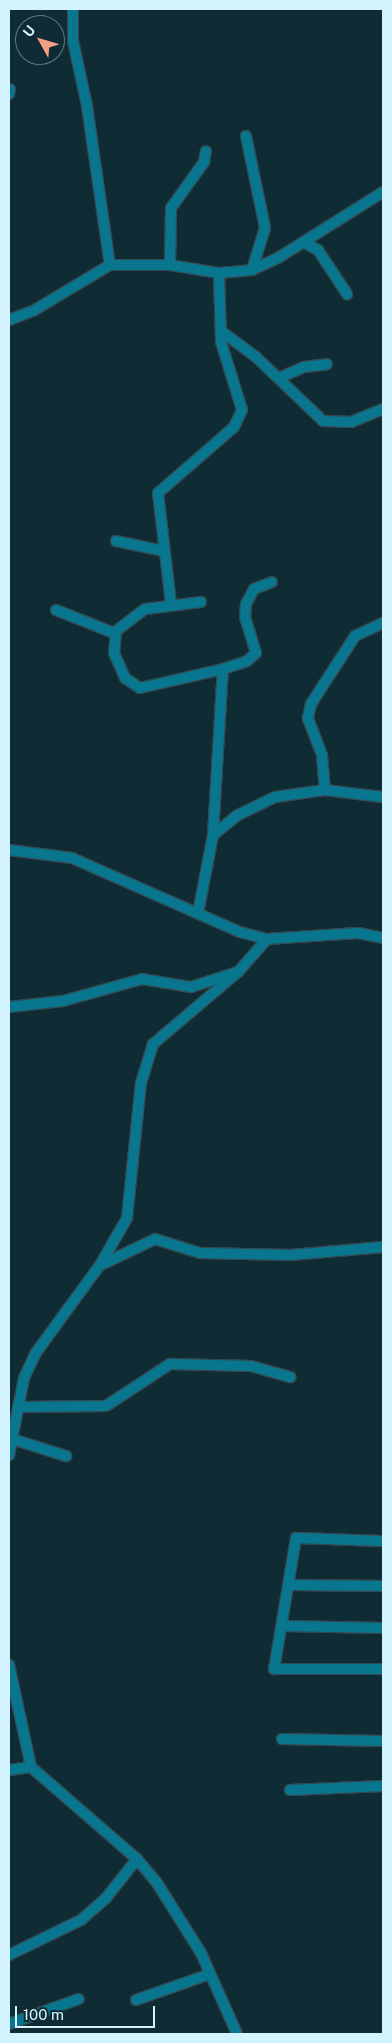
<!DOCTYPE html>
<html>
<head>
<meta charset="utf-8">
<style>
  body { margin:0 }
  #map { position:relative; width:392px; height:2043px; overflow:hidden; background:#0f2c34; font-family:"Public Sans",sans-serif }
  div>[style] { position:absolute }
  .roads { filter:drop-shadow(1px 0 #334a52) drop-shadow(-1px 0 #334a52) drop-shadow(0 1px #334a52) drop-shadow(0 -1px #334a52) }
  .minor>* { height:10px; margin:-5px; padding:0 5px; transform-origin:5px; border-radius:5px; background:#09768f }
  span { translate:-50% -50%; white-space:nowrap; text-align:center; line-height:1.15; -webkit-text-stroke:4.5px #0f2c34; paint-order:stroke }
  .frame { position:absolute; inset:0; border:10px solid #d3f4ff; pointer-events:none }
  .north { position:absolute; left:15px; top:15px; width:50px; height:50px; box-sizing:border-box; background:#0f2c34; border:1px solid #5d7c85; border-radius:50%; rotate:309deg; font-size:14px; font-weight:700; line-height:20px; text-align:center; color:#d3f4ff }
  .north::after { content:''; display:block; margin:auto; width:18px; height:22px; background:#f3a082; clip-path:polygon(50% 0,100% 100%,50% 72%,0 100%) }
  .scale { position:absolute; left:15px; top:2006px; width:140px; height:22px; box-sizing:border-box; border:2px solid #d3f4ff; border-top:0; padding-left:6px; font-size:15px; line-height:18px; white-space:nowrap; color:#d3f4ff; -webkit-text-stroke:4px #0f2c34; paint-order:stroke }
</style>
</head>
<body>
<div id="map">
  <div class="roads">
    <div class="minor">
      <div style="left:73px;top:9px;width:32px;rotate:90deg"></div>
      <div style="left:73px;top:41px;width:66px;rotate:77.8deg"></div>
      <div style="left:87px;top:106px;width:161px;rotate:81.8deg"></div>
      <div style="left:9px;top:94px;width:5px;rotate:-79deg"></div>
      <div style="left:246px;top:136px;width:94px;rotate:78.3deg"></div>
      <div style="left:265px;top:228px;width:44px;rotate:107.2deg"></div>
      <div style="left:305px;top:243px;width:15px;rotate:28deg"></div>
      <div style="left:318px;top:250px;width:53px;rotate:56.6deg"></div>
      <div style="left:170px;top:265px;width:57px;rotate:-89deg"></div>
      <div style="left:171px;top:208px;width:57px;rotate:-54.3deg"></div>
      <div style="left:204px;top:162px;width:11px;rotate:-80deg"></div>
      <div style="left:219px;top:273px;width:33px;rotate:-5deg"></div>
      <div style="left:252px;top:270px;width:29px;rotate:-25deg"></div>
      <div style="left:278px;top:258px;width:124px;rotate:-32.2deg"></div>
      <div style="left:9px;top:320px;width:26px;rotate:-21deg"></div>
      <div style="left:33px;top:311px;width:90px;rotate:-30.9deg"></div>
      <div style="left:110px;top:265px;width:60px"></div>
      <div style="left:170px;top:265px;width:50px;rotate:9.3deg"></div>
      <div style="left:219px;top:273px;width:69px;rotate:88.3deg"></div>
      <div style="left:221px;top:342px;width:71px;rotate:72.8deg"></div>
      <div style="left:242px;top:410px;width:19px;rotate:115deg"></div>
      <div style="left:234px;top:427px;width:101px;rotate:139deg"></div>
      <div style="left:158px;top:493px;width:111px;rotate:83.3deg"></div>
      <div style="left:221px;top:331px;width:44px;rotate:36.6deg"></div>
      <div style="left:256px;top:357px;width:93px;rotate:43.7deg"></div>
      <div style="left:323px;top:421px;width:28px;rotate:2deg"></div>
      <div style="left:351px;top:422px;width:35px;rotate:-22deg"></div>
      <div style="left:279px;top:378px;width:27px;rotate:-24deg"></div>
      <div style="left:304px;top:367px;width:23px;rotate:-7deg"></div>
      <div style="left:116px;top:541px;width:48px;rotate:12deg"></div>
      <div style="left:201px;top:602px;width:56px;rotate:172.9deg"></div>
      <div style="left:145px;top:609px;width:36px;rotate:143deg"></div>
      <div style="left:116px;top:631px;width:22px;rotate:95deg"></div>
      <div style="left:114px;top:653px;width:27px;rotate:66deg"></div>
      <div style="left:125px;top:678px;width:18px;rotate:34deg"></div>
      <div style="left:140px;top:688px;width:85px;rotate:-12.9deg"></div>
      <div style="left:56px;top:610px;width:62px;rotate:21.6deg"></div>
      <div style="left:325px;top:790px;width:35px;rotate:-95deg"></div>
      <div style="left:322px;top:755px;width:40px;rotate:-111deg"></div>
      <div style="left:308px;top:718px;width:14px;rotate:-78deg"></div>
      <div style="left:311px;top:704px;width:81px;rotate:-57.1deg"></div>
      <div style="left:355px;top:636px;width:31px;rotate:-25deg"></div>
      <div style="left:213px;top:835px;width:32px;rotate:-39deg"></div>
      <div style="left:238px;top:815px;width:41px;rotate:-25.9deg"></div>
      <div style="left:275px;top:797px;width:50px;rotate:-8deg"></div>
      <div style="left:325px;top:790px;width:58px;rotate:6.9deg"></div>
      <div style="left:9px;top:850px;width:64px;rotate:7.2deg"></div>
      <div style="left:72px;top:858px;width:184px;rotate:23.8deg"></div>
      <div style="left:240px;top:932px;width:28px;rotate:15deg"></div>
      <div style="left:267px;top:939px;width:91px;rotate:-3.8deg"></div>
      <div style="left:358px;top:933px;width:25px;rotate:11deg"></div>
      <div style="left:198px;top:913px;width:79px;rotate:-79.1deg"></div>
      <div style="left:213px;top:835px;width:166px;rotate:-86.6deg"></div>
      <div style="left:223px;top:669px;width:25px;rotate:-18deg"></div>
      <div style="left:247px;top:661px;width:12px;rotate:-42deg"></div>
      <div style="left:256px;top:653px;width:37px;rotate:-107deg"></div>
      <div style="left:245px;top:618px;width:14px;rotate:-86deg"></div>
      <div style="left:246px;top:604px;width:17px;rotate:-62deg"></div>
      <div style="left:254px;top:589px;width:19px;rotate:-21deg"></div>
      <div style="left:9px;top:1007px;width:54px;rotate:-6.3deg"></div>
      <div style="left:63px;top:1001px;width:82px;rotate:-15.6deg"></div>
      <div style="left:142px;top:979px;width:50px;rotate:9.3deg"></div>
      <div style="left:191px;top:987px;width:49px;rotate:-17.7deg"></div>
      <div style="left:238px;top:972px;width:44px;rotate:-48.7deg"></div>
      <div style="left:101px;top:1265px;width:60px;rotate:-25.7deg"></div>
      <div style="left:155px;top:1239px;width:47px;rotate:17.3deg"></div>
      <div style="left:200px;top:1253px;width:91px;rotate:1.3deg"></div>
      <div style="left:291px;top:1255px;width:92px;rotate:-5deg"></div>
      <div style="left:18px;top:1407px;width:88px;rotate:-0.7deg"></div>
      <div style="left:106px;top:1406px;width:77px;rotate:-33.3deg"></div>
      <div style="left:170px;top:1364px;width:81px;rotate:1.4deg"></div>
      <div style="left:251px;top:1366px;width:41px;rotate:15.8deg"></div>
      <div style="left:12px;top:1439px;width:57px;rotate:17.5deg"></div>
      <div style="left:9px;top:1455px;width:78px;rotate:-79deg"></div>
      <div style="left:24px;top:1378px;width:26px;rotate:-65deg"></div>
      <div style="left:35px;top:1354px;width:110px;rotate:-53.9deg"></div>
      <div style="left:100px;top:1265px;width:54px;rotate:-60.1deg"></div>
      <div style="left:127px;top:1218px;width:136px;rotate:-84.1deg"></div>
      <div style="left:141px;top:1083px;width:41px;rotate:-72.9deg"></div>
      <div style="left:153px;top:1044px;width:111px;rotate:-40.3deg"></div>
      <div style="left:383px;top:1541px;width:87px;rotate:-178deg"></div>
      <div style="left:296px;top:1538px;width:133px;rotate:99.5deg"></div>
      <div style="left:274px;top:1669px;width:109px"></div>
      <div style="left:291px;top:1585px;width:92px;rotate:0.6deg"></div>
      <div style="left:285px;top:1626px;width:98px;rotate:1.2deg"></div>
      <div style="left:9px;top:1665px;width:104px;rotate:77.8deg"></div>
      <div style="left:31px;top:1767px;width:140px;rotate:41deg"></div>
      <div style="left:137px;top:1859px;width:31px;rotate:50deg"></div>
      <div style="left:157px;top:1883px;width:83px;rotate:57.8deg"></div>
      <div style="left:201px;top:1953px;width:89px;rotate:66deg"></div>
      <div style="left:282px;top:1739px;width:101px;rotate:1.1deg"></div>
      <div style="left:9px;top:1770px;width:22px;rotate:-8deg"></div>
      <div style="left:290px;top:1790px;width:93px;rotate:-2.5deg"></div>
      <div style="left:9px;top:1955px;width:80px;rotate:-25.9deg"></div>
      <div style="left:81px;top:1920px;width:33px;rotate:-41deg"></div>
      <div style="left:106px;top:1898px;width:50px;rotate:-51.5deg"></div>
      <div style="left:136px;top:2000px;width:78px;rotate:-19.4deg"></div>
      <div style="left:9px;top:2024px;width:74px;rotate:-19.7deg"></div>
    </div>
  </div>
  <div class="frame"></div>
  <div class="north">U</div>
  <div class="scale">100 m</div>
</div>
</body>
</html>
